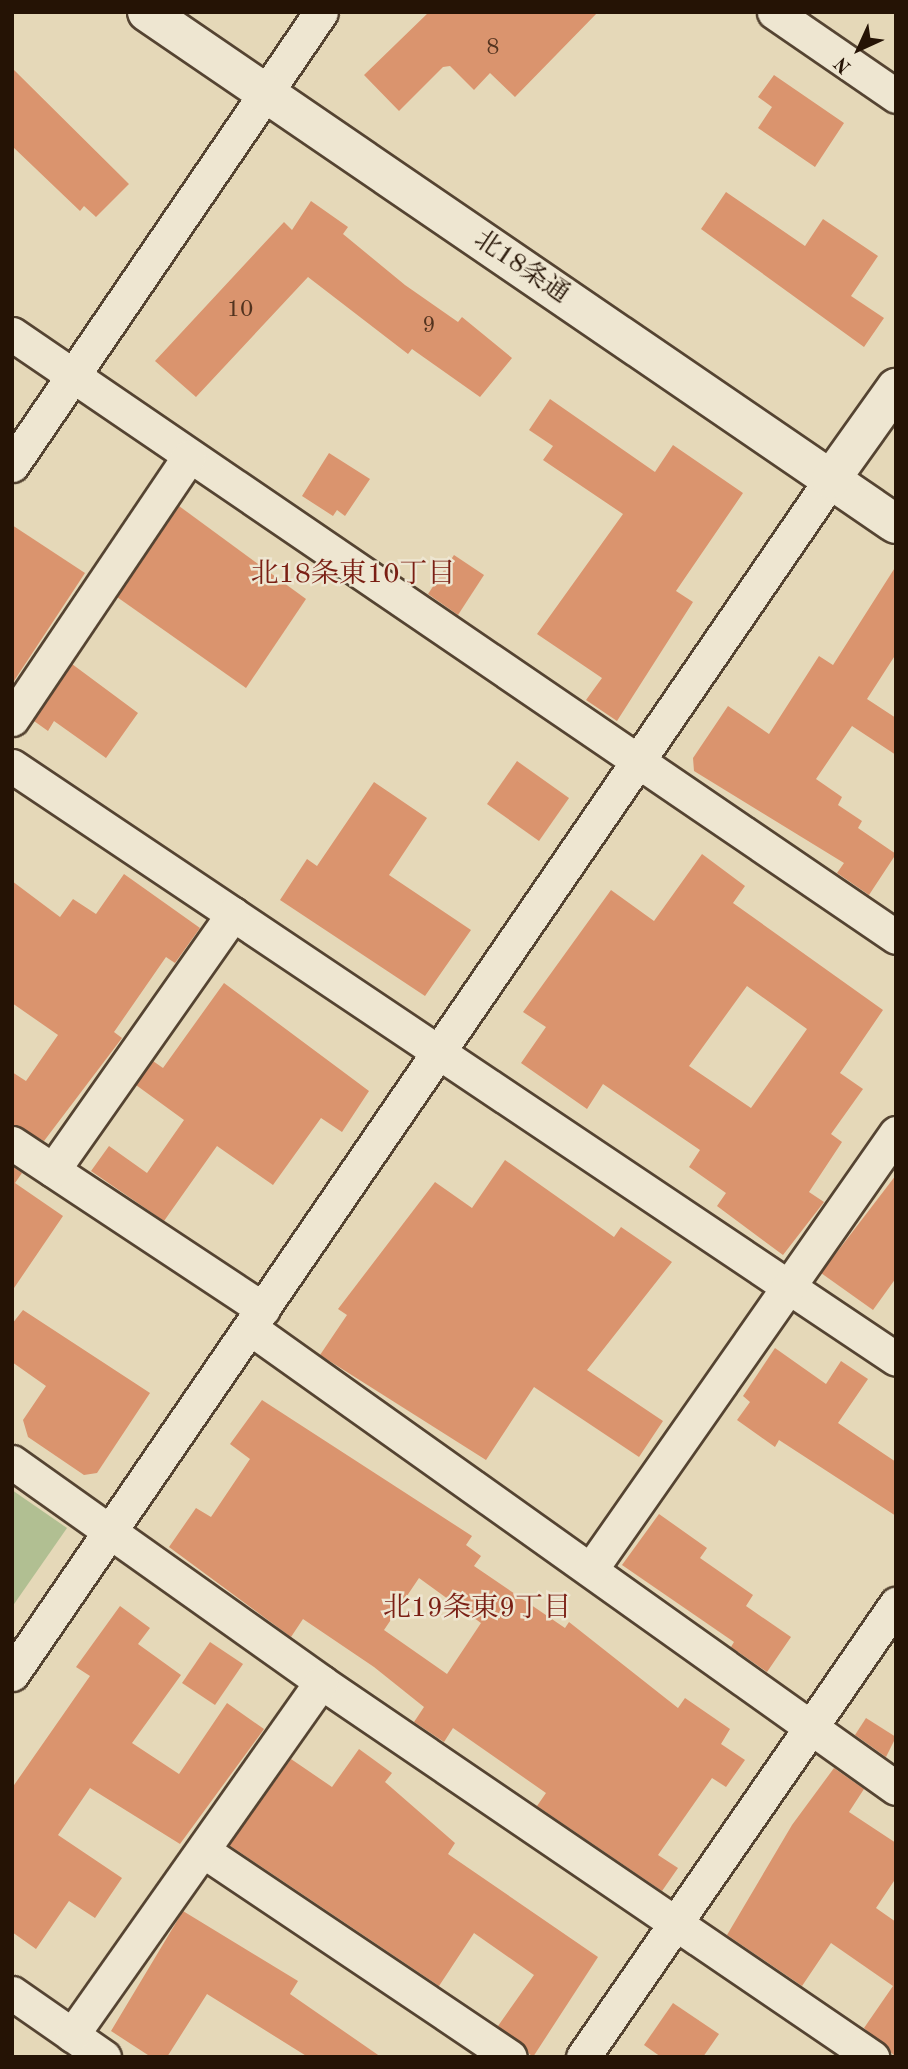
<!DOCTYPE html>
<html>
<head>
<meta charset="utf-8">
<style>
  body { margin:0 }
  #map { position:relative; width:908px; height:2069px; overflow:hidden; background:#e5d8b8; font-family:"Old Standard TT","Noto Serif JP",serif }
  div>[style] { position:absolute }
  .green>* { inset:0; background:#b1bf92 }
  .building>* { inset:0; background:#da946e }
  .roads { filter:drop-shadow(2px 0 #554432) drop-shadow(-2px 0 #554432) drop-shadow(0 2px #554432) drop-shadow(0 -2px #554432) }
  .street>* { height:33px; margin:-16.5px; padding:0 16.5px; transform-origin:16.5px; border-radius:16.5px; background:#eee6d1 }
  .secondary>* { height:38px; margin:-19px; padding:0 19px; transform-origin:19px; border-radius:19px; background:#eee6d1 }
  span { translate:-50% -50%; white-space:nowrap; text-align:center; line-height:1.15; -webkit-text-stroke:5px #eee6d1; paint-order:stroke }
  .number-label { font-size:23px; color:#52331f }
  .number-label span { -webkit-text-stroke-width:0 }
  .street-label { font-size:26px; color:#251305 }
  .neighbourhood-label { font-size:28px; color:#7a1f14 }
  .frame { position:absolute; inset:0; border:14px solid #251305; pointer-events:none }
  .north { position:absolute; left:824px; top:14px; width:70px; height:70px; -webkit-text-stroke:5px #eee6d1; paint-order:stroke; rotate:225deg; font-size:19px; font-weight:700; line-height:28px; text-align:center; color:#251305 }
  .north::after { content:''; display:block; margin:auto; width:24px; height:32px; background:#251305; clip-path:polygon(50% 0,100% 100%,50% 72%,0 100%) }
</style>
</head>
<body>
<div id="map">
  <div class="green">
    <div style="clip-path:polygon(12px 1490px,67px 1528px,12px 1607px)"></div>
  </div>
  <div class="building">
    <div style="clip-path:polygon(429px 12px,598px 12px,515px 97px,490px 73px,474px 90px,450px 66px,443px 67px,399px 111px,364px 75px)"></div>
    <div style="clip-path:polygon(12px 68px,129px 184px,96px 217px,84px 206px,80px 211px,12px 146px)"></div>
    <div style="clip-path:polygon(774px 75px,844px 123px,815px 167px,758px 128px,772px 107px,758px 97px)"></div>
    <div style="clip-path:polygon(726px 192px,805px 246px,823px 219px,878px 256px,851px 296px,884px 318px,864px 347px,701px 229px)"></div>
    <div style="clip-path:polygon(311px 201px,348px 227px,343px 234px,405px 285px,458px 322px,462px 317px,512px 358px,480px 397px,412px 349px,408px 354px,308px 277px,196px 397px,155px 361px,284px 222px,292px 230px)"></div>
    <div style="clip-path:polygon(550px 399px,655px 472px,673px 445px,743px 493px,676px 591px,693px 602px,617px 721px,586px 700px,602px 678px,537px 634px,623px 514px,543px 460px,553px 446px,529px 430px)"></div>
    <div style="clip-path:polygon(329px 453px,370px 479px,345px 516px,337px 510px,333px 516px,302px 496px)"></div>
    <div style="clip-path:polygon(179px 506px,306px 599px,246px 688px,117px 597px)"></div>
    <div style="clip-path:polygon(12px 525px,85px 573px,12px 684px)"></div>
    <div style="clip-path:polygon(454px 555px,484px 575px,458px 615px,428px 594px)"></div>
    <div style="clip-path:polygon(896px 566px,896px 654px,867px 699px,896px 718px,896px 755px,852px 726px,816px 779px,842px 797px,838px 805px,862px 821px,858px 828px,896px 854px,869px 895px,837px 873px,844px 863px,694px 771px,693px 758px,728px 706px,769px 734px,819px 656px,833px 665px)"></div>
    <div style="clip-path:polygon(72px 664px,138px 713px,106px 758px,54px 721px,48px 731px,34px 721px)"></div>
    <div style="clip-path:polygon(517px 761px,569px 798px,539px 841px,487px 804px)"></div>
    <div style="clip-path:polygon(374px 782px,427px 818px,389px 875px,471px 930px,425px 996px,280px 900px,307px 859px,317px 866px)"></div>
    <div style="clip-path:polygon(evenodd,702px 854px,745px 886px,733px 903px,883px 1010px,840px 1073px,863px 1089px,831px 1134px,842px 1142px,809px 1192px,824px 1202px,783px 1255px,717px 1206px,726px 1193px,689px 1167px,700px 1150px,603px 1084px,587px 1109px,521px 1063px,546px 1027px,523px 1012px,611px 890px,654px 921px,702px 854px,747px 986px,807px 1029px,751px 1108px,689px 1066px,747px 986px)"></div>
    <div style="clip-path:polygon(124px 874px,200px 928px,175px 963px,166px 957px,114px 1032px,122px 1038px,44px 1141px,12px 1124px,12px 1072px,26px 1081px,58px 1035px,12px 1003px,12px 881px,60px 917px,73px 899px,96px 914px)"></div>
    <div style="clip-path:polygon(224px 983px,369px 1091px,342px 1132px,321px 1118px,273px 1185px,217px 1146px,164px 1221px,91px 1171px,109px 1146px,147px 1173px,184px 1120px,136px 1085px,153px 1061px,163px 1068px)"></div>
    <div style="clip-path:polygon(505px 1160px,614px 1237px,621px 1227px,672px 1262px,587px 1370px,663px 1421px,639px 1457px,534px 1387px,486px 1460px,320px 1355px,347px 1315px,338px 1309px,435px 1182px,472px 1208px)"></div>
    <div style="clip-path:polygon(12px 1166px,22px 1173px,15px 1183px,63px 1216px,12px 1291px)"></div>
    <div style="clip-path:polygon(896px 1175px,896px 1278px,873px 1310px,821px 1273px)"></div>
    <div style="clip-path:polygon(23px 1310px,150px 1393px,97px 1473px,84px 1475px,28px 1437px,23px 1420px,46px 1386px,12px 1362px,12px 1324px)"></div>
    <div style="clip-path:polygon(775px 1348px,826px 1384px,841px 1361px,868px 1379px,838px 1423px,896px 1462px,896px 1516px,779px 1440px,775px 1447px,737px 1420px,750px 1402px,743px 1396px)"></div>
    <div style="clip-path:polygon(evenodd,262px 1400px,472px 1536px,466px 1545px,481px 1556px,474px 1566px,565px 1628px,569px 1622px,678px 1708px,685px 1698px,730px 1729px,721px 1744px,745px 1760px,726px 1787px,712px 1778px,658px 1855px,678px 1868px,662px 1891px,537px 1806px,546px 1793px,453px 1728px,444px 1742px,414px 1722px,424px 1707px,374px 1667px,303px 1619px,291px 1637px,169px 1547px,196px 1508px,211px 1517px,250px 1459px,230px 1444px,262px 1400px,419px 1578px,481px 1623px,447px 1674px,384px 1630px,419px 1578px)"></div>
    <div style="clip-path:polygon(659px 1514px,707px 1548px,700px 1558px,753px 1595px,746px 1606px,791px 1637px,767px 1672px,731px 1647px,734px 1642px,622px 1565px)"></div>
    <div style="clip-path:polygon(120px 1606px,150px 1628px,138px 1644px,181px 1675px,132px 1743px,179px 1774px,227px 1703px,264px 1729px,180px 1844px,90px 1788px,58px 1835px,122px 1878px,95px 1918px,69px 1901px,36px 1949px,12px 1932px,12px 1788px,90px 1676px,76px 1667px)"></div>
    <div style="clip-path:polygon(210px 1642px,243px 1664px,215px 1705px,182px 1683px)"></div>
    <div style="clip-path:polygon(866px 1718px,896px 1737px,886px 1757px,855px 1735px)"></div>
    <div style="clip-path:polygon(359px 1749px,392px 1773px,385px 1782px,455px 1843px,448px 1854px,598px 1957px,533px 2057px,498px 2026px,534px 1975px,474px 1933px,439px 1986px,229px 1845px,291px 1759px,332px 1787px)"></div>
    <div style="clip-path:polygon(834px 1768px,864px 1789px,849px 1812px,896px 1843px,896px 1878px,876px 1908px,896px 1922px,896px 2057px,864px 2028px,893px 1986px,831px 1943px,802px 1986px,727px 1935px,792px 1825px)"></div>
    <div style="clip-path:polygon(183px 1911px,298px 1981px,290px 1994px,381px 2057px,308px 2057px,207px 1994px,167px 2057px,151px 2057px,111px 2031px)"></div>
    <div style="clip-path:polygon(673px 2003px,719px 2034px,703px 2057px,661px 2057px,644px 2045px)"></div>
  </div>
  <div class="roads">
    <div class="street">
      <div style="left:774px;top:12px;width:148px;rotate:34.5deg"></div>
      <div style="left:12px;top:334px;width:1070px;rotate:34.3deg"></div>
      <div style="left:12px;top:465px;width:548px;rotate:-55.7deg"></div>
      <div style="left:12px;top:719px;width:316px;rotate:-56deg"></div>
      <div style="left:12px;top:766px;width:1064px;rotate:33.85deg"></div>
      <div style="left:12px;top:1143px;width:301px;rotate:33.5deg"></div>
      <div style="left:53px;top:1170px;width:313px;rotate:-54.9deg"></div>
      <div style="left:250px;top:1328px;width:793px;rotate:35.45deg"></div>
      <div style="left:12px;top:1462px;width:379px;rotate:35.4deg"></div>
      <div style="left:321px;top:1682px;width:667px;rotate:34.24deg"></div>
      <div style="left:591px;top:1569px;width:532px;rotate:-55.03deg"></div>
      <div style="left:12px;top:1674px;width:1449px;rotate:-55.57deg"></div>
      <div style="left:205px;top:1852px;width:367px;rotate:33.9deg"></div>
      <div style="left:12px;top:1993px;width:112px;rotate:34.8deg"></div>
      <div style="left:72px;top:2035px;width:432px;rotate:-54.8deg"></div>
      <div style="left:583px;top:2057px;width:551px;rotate:-55.36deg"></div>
    </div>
    <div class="secondary">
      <div style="left:147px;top:12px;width:907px;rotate:34.36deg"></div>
      <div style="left:831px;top:479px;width:112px;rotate:-54.5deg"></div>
    </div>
  </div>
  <div class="number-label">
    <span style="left:493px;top:48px">8</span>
    <span style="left:240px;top:310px">10</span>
    <span style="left:429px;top:326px">9</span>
  </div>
  <div class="street-label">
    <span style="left:521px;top:268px;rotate:34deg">北18条通</span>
  </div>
  <div class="neighbourhood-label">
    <span style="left:353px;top:575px">北18条東10丁目</span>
    <span style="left:477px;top:1609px">北19条東9丁目</span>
  </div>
  <div class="frame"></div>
  <div class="north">N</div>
</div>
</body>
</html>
